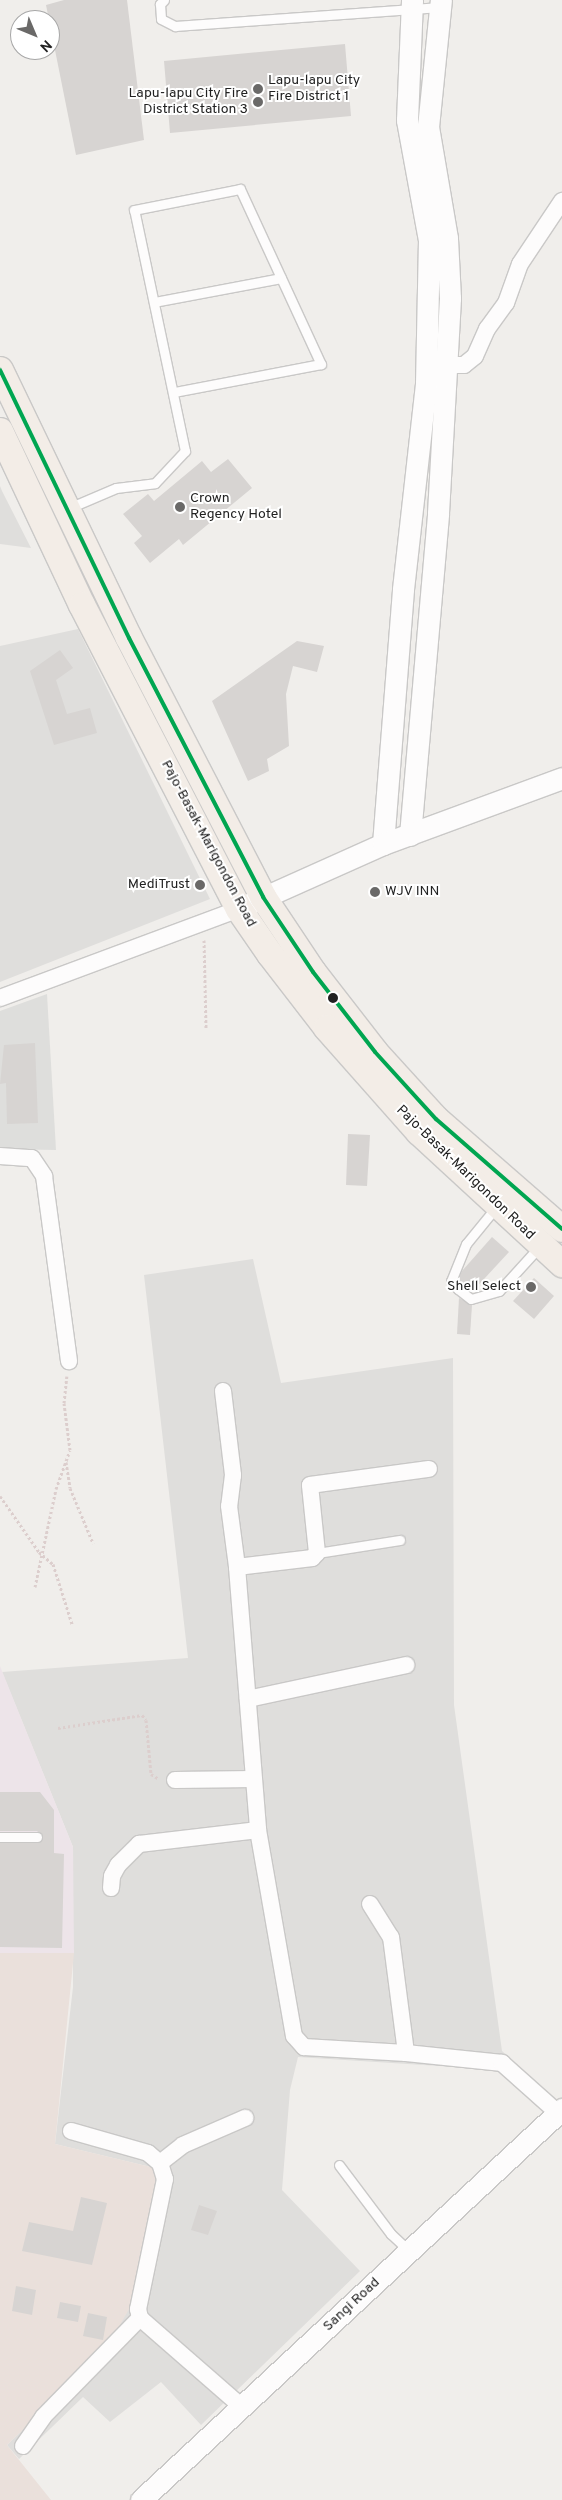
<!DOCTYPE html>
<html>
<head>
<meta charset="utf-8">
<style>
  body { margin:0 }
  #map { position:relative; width:562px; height:2500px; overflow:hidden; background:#f0eeeb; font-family:Overpass,sans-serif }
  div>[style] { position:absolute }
  .residential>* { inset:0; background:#dfdedc }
  .industrial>* { inset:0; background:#ede4e9 }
  .religious>* { inset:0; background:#dededc }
  .military>* { inset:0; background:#eae0db }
  .building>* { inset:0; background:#d7d4d2 }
  .path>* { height:3px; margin-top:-1.5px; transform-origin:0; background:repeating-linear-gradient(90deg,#dccecd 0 2.5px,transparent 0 5px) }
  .roads { filter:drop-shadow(1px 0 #c9c8c7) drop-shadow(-1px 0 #c9c8c7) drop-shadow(0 1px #c9c8c7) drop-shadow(0 -1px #c9c8c7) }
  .service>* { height:9px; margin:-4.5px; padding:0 4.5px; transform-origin:4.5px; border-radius:4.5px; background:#fdfcfc }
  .minor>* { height:16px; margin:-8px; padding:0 8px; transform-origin:8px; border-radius:8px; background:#fdfcfc }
  .tertiary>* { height:21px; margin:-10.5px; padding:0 10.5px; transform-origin:10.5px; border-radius:10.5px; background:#fdfcfc }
  .primary>* { height:26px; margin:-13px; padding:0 13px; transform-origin:13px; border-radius:13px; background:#f3ede7 }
  .bus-1>* { height:4px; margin:-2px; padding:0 2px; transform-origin:2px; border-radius:2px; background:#00a651 }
  .dots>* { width:14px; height:14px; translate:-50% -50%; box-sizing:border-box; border:2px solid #fff; border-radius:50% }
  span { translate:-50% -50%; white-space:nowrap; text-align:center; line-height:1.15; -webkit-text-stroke:4px #fff; paint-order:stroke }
  .poi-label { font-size:14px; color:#222 }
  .left { translate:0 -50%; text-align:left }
  .right { translate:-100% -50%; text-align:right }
  .street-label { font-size:14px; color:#222 }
  .north { position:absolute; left:10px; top:10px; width:50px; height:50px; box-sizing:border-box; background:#fff; border:1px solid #a7a7a7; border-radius:50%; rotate:135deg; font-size:14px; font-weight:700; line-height:20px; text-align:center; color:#222 }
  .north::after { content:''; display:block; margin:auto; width:18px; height:22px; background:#6a6968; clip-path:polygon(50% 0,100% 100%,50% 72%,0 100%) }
</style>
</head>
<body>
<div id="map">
  <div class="residential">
    <div style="clip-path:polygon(0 486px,2px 491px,31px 548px,0 544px)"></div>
    <div style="clip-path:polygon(78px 629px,210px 899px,0 982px,0 646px)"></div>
    <div style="clip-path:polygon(253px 1259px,281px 1383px,453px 1358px,454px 1705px,502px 2051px,550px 2094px,537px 2107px,502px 2070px,298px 2057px,290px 2090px,282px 2190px,360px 2271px,201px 2425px,161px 2382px,110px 2422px,83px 2397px,19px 2459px,7px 2445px,105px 2351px,159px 2169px,55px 2144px,73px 1987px,73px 1847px,2px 1672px,188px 1658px,144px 1275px)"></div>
  </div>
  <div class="industrial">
    <div style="clip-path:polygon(0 1666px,73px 1847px,74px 1953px,0 1954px)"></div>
  </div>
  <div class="religious">
    <div style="clip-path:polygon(47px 994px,56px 1150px,0 1149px,0 1011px)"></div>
  </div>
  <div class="military">
    <div style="clip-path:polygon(0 1953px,74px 1953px,55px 2144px,159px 2169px,132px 2304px,105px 2351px,7px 2445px,51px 2500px,0 2500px)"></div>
  </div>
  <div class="building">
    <div style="clip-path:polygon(64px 0,127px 0,144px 140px,76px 155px,46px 5px)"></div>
    <div style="clip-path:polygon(345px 44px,351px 116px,170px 133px,164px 61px)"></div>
    <div style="clip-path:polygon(228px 459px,252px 488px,183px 545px,179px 539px,150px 563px,134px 543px,142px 536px,123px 514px,148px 494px,154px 501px,202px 461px,211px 472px)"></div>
    <div style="clip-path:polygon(297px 641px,324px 646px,317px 672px,293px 666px,286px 694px,289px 746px,267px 759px,269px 771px,248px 781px,212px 701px)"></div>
    <div style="clip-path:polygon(60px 650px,73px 668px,56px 680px,67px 714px,90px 708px,97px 733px,54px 745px,30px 671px)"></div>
    <div style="clip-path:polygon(35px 1043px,38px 1123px,7px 1124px,6px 1083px,0 1084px,4px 1045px)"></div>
    <div style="clip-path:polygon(348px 1134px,370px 1135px,367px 1186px,346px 1185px)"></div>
    <div style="clip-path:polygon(492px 1237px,509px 1252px,472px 1292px,458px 1280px,462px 1271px)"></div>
    <div style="clip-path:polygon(534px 1278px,554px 1296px,534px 1319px,513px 1301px)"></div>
    <div style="clip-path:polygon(459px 1298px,472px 1305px,470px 1335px,457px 1334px)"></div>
    <div style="clip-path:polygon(0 1792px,40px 1792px,54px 1810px,54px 1853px,64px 1854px,62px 1948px,0 1947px,0 1843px,37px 1843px,43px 1837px,37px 1831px,0 1831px)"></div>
    <div style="clip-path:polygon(81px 2197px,107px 2203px,92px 2265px,22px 2251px,29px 2222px,73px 2231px)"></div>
    <div style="clip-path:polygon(199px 2205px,217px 2211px,208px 2235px,191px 2230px)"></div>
    <div style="clip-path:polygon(16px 2286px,36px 2290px,32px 2315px,12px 2311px)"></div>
    <div style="clip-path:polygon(60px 2302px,81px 2306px,78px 2322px,57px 2318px)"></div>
    <div style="clip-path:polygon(88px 2313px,107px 2317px,103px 2340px,83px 2336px)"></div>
  </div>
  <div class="path">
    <div style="left:204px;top:940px;width:89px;rotate:88.7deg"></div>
    <div style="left:66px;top:1462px;width:26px;rotate:81deg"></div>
    <div style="left:70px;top:1488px;width:60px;rotate:67.3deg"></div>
    <div style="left:0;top:1496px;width:68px;rotate:55.1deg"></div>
    <div style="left:39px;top:1552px;width:18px;rotate:41deg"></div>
    <div style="left:53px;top:1564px;width:63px;rotate:72.4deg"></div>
    <div style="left:35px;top:1587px;width:100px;rotate:-77.9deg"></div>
    <div style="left:56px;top:1489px;width:41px;rotate:-70.3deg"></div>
    <div style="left:70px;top:1450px;width:47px;rotate:-97.3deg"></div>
    <div style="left:64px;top:1403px;width:27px;rotate:-84deg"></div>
    <div style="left:58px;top:1728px;width:85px;rotate:-8.8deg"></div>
    <div style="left:142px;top:1715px;width:6px;rotate:51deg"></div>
    <div style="left:146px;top:1720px;width:54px;rotate:84.7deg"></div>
    <div style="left:151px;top:1774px;width:9px;rotate:32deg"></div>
  </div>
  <div class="roads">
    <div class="service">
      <div style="left:164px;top:0;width:6px;rotate:135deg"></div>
      <div style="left:160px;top:4px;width:15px;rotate:86deg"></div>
      <div style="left:161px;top:19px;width:16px;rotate:27deg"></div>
      <div style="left:175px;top:26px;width:266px;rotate:-4.1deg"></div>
      <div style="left:154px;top:302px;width:129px;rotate:-10.7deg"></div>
      <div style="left:69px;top:508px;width:51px;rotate:-23.1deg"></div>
      <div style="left:116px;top:488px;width:39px;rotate:-7deg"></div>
      <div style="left:155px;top:483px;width:44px;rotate:-46.8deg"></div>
      <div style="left:185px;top:451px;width:246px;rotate:-101.9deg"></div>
      <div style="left:134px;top:210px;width:108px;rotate:-11.2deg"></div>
      <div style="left:240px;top:189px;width:193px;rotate:65.2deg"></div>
      <div style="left:321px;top:364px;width:150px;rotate:169.2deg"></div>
      <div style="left:497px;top:1206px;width:49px;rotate:129.2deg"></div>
      <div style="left:466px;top:1244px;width:40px;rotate:112deg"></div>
      <div style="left:451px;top:1281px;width:11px;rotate:49deg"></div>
      <div style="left:458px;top:1289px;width:16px;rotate:38deg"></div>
      <div style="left:471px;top:1299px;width:29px;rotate:-16deg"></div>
      <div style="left:499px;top:1291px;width:61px;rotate:-47.7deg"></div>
      <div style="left:317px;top:1553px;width:84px;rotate:-8.9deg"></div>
      <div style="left:0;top:1837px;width:37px"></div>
      <div style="left:339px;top:2165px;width:86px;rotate:53deg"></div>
      <div style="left:391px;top:2234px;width:26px;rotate:43deg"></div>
    </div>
    <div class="minor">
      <div style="left:446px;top:365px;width:18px"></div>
      <div style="left:464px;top:365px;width:14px;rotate:-39deg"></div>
      <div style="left:475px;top:356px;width:30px;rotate:-66deg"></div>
      <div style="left:487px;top:329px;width:32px;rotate:-54deg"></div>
      <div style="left:506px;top:303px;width:41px;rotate:-70.3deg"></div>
      <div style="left:520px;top:264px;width:76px;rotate:-56.3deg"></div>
      <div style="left:0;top:998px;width:255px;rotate:-20.4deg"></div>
      <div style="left:0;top:1156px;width:32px;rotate:4deg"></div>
      <div style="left:32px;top:1158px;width:22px;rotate:56deg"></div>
      <div style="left:44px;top:1176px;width:187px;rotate:82.3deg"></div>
      <div style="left:223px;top:1391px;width:85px;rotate:83.2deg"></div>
      <div style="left:233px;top:1475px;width:31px;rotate:97deg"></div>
      <div style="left:229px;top:1506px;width:62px;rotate:82.5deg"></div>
      <div style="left:237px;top:1567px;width:264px;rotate:85.4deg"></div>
      <div style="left:258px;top:1830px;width:209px;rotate:80.1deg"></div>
      <div style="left:294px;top:2036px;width:15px;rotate:48deg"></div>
      <div style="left:304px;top:2047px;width:102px;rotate:3.4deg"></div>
      <div style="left:406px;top:2053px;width:97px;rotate:5.9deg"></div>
      <div style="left:502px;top:2063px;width:75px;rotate:41.8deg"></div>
      <div style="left:237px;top:1567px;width:76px;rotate:-6.8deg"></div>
      <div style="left:312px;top:1558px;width:7px;rotate:-45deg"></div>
      <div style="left:317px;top:1553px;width:68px;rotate:-95.9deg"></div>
      <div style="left:310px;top:1485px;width:120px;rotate:-7.7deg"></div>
      <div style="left:248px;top:1699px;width:162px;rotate:-12.1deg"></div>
      <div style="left:175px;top:1780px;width:78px;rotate:-0.7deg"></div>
      <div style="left:111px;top:1888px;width:12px;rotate:-85deg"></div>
      <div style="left:112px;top:1876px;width:13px;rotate:-61deg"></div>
      <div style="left:118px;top:1865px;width:30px;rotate:-45deg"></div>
      <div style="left:139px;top:1844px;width:120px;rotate:-6.7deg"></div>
      <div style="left:370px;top:1904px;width:39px;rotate:58deg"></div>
      <div style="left:391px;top:1937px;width:117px;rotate:82.6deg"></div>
      <div style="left:71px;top:2131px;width:80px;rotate:15.9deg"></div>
      <div style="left:148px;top:2153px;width:16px;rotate:40deg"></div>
      <div style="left:160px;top:2163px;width:17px;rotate:73deg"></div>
      <div style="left:165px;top:2179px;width:133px;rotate:101.7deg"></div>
      <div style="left:138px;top:2309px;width:9px;rotate:77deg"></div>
      <div style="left:140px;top:2318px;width:135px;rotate:41.1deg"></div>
      <div style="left:160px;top:2163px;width:29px;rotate:-38deg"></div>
      <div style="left:183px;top:2145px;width:68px;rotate:-23.5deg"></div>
      <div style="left:23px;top:2446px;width:35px;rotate:-55deg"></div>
      <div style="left:43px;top:2417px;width:139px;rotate:-45.6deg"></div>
    </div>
    <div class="tertiary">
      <div style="left:410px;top:835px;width:323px;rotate:-85deg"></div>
      <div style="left:438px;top:513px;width:215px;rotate:-86.8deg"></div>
      <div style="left:450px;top:298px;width:60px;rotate:-92.9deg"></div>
      <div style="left:447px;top:238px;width:113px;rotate:-99.7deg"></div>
      <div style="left:428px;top:127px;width:128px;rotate:-84.2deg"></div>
      <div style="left:383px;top:844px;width:256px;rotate:-85.5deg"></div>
      <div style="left:403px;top:589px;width:207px;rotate:-83.6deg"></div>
      <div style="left:426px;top:383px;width:143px;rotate:-88.8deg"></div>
      <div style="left:429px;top:240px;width:122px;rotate:-100.4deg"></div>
      <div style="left:407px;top:120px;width:120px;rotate:-87.6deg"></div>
      <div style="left:249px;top:904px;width:147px;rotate:-24.1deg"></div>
      <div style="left:383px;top:844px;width:191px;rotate:-20.2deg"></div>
      <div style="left:141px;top:2500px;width:575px;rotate:-42.88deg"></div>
    </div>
    <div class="primary">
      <div style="left:0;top:370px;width:297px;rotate:64.3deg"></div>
      <div style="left:129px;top:638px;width:292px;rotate:62.6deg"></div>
      <div style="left:263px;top:897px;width:90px;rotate:56.3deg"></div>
      <div style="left:313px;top:972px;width:101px;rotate:52.2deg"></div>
      <div style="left:375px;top:1052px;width:91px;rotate:47.7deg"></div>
      <div style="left:436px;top:1119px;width:167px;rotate:41.1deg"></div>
      <div style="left:0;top:431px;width:192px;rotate:64.8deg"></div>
      <div style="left:82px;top:605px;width:342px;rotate:62.7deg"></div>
      <div style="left:239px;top:909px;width:55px;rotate:55.4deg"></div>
      <div style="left:270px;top:954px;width:93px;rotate:52.4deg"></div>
      <div style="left:327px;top:1028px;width:139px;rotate:48.5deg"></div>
      <div style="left:419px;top:1132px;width:195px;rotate:42.7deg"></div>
    </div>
  </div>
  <div class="bus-1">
    <div style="left:0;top:370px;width:297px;rotate:64.3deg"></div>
    <div style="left:129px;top:638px;width:292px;rotate:62.6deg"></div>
    <div style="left:263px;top:897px;width:90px;rotate:56.3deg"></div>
    <div style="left:313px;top:972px;width:101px;rotate:52.2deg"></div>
    <div style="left:375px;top:1052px;width:91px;rotate:47.7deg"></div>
    <div style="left:436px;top:1119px;width:167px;rotate:41.1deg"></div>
  </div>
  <div class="dots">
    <div style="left:258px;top:89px;background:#6a6968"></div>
    <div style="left:258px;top:102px;background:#6a6968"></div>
    <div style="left:180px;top:507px;background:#6a6968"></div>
    <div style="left:200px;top:885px;background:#6a6968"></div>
    <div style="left:375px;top:892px;background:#6a6968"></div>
    <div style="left:333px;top:998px;background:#222"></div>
    <div style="left:531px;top:1287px;background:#6a6968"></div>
  </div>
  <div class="poi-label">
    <span class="left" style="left:268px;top:89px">Lapu-lapu City<br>Fire District 1</span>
    <span class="right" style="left:248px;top:102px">Lapu-lapu City Fire<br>District Station 3</span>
    <span class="left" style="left:190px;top:507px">Crown<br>Regency Hotel</span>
    <span class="right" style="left:190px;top:885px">MediTrust</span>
    <span class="left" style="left:385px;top:892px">WJV INN</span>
    <span class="right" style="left:521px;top:1287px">Shell Select</span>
  </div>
  <div class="street-label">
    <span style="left:208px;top:844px;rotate:62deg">Pajo-Basak-Marigondon Road</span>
    <span style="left:465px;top:1173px;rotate:44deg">Pajo-Basak-Marigondon Road</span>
    <span style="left:352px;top:2305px;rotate:-43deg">Sangi Road</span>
  </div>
  <div class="north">N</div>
</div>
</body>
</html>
